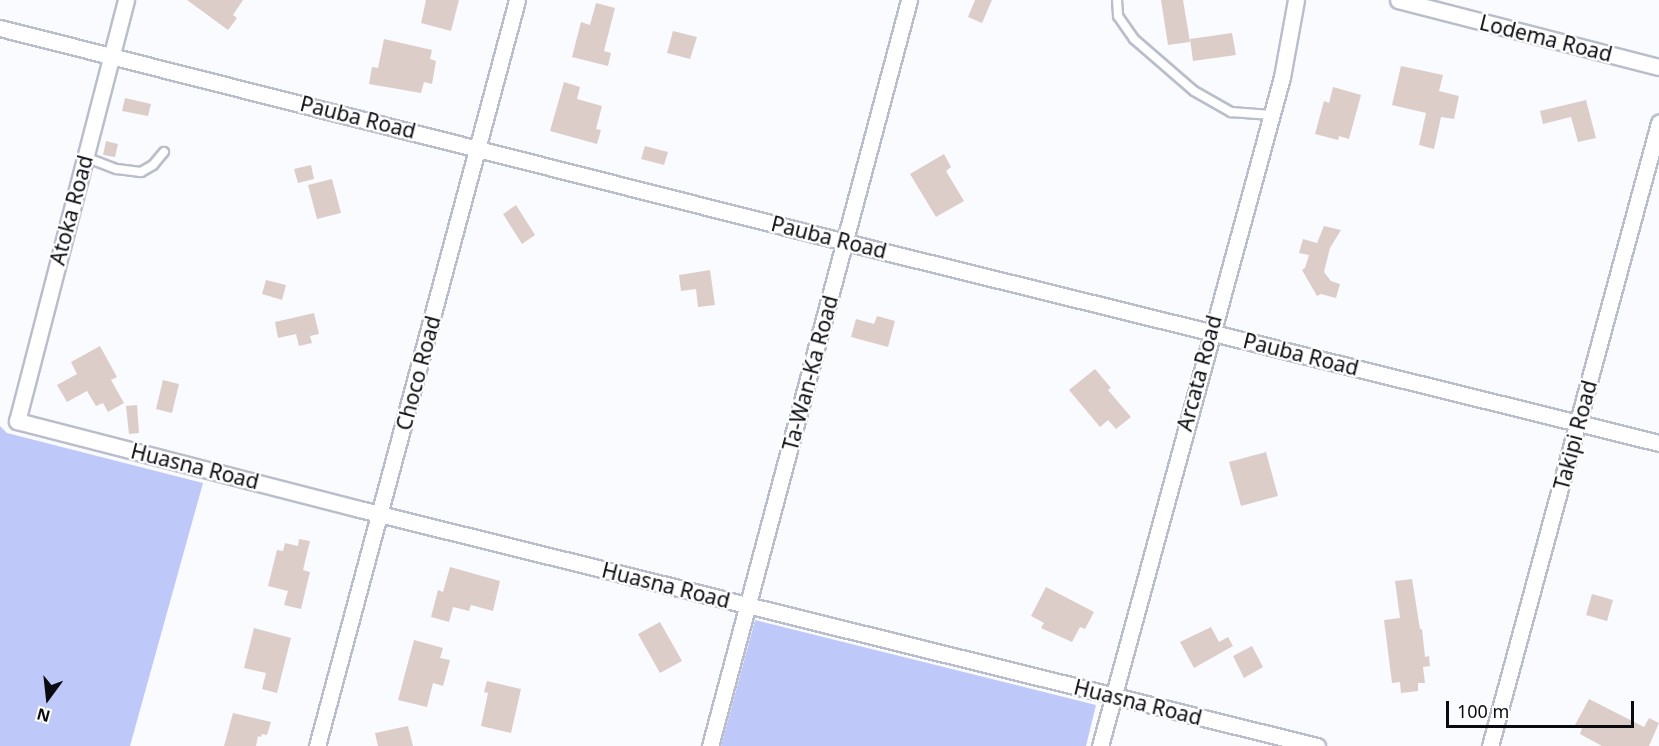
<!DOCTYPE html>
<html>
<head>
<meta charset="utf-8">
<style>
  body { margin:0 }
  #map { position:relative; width:1659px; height:746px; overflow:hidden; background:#fafbfe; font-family:"Noto Sans",sans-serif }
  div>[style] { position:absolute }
  .green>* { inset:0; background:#bec9f9 }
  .building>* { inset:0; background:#ddcdc9 }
  .roads { filter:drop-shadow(2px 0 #babecb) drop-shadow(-2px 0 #babecb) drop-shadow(0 2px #babecb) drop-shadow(0 -2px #babecb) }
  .lane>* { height:8px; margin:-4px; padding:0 4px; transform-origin:4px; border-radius:4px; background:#fff }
  .street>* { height:15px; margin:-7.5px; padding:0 7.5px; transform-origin:7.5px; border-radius:7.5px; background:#fff }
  span { translate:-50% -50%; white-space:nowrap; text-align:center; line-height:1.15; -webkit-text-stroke:4.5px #fff; paint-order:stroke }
  .street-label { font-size:21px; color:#0a0b10 }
  .north { position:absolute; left:18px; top:668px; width:60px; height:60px; -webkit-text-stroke:4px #fff; paint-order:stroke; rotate:195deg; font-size:16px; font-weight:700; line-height:24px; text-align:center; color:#0a0b10 }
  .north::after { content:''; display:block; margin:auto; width:21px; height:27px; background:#0a0b10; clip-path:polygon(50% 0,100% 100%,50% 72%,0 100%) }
  .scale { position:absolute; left:1446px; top:701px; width:188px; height:27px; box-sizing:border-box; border:3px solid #0a0b10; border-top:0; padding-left:8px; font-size:18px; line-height:21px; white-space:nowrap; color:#0a0b10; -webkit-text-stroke:4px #fff; paint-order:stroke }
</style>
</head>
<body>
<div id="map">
  <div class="green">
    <div style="clip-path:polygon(0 426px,7px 433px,203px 483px,130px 746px,0 746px)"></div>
    <div style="clip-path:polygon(755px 620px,1096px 705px,1086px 746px,721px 746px)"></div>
  </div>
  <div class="building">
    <div style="clip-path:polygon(187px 0,243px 0,233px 15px,237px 18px,228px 30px)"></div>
    <div style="clip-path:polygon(426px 0,459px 0,451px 31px,421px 23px)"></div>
    <div style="clip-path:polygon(975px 0,992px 0,982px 23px,968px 17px)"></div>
    <div style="clip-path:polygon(1161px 0,1183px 0,1190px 42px,1168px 45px)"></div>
    <div style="clip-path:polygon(596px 3px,615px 8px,604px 51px,611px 53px,608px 66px,572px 57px,581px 22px,590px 25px)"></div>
    <div style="clip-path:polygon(673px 31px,697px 37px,690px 59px,667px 53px)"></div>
    <div style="clip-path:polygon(1232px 33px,1236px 55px,1193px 61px,1190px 39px)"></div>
    <div style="clip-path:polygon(384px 39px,432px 50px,430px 59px,436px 61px,432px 84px,424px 82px,421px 93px,369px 84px,372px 67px,378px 68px)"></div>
    <div style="clip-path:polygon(1401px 66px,1443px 75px,1439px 91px,1459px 96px,1454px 119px,1441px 117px,1434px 149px,1419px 145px,1426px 113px,1392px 105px)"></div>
    <div style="clip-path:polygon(564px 82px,580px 87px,577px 99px,602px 106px,596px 129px,601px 130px,597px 144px,550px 131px)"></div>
    <div style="clip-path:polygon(1333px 87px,1361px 95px,1349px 139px,1339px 136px,1338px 140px,1315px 134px,1324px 101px,1329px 103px)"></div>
    <div style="clip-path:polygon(125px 98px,151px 104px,148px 116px,122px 111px)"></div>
    <div style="clip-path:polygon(1586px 100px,1596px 138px,1578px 142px,1571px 117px,1543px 124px,1540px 111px)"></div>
    <div style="clip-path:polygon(106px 141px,118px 144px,115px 157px,103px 155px)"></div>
    <div style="clip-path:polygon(645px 146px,668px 152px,664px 165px,641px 159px)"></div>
    <div style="clip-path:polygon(944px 154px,951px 167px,946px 171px,964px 201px,936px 217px,910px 174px)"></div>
    <div style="clip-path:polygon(311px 165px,314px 179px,298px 183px,294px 169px)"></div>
    <div style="clip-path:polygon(332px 179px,341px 213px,317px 219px,308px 185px)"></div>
    <div style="clip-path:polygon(516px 205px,535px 235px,522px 244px,503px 214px)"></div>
    <div style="clip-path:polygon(1324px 226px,1341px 230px,1330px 248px,1324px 272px,1331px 281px,1340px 284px,1336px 298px,1321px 294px,1317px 296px,1302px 270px,1305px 268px,1309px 255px,1299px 253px,1303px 239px,1317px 243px)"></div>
    <div style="clip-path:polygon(710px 270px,715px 305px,698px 307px,696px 289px,681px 291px,679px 275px)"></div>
    <div style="clip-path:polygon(266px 280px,286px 285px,282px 300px,262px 294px)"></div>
    <div style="clip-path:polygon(314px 313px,319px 334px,310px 336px,312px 343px,299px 346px,296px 334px,278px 338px,275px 322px)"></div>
    <div style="clip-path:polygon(877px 316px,895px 321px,888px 347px,851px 337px,856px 319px,874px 324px)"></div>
    <div style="clip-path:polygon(100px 346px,117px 377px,111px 380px,124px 403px,108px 412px,103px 403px,96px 406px,87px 391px,67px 402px,57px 385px,77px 374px,71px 362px)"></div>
    <div style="clip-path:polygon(1095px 369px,1111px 388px,1108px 390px,1131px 417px,1116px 429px,1108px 420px,1100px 427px,1069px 390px)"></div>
    <div style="clip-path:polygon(163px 380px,179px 384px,172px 413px,156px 409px)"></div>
    <div style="clip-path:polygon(137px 405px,139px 433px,129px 434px,126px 406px)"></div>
    <div style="clip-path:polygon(1266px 452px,1278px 496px,1241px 506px,1229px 462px)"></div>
    <div style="clip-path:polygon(299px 539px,310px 541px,303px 570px,310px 572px,301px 609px,284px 605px,288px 591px,268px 586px,277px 550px,283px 551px,285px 543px,298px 546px)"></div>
    <div style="clip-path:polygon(450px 567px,500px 581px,493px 611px,471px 605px,469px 611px,453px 607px,449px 622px,431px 617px,438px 590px,443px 592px)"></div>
    <div style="clip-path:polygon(1412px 579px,1420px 629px,1422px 629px,1425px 657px,1429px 656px,1430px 666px,1423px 667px,1425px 683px,1418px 683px,1418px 691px,1401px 693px,1400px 682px,1392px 683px,1384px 620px,1400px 618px,1395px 581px)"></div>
    <div style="clip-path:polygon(1046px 587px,1094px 612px,1085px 629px,1080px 627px,1072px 642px,1041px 628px,1044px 623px,1031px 616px)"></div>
    <div style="clip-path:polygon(1592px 594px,1613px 600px,1607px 621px,1586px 615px)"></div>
    <div style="clip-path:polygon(660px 622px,682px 661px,660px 673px,638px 634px)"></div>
    <div style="clip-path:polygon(1211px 627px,1219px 642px,1228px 637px,1233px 646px,1194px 668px,1180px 642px)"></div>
    <div style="clip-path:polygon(254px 628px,291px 638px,277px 693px,262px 689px,266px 673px,244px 668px)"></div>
    <div style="clip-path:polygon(414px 640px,443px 648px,440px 658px,450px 660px,443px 686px,433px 683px,427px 707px,398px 700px)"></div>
    <div style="clip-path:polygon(1252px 646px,1263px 667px,1244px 678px,1233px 656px)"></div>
    <div style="clip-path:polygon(487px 681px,521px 689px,511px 733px,481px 726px,488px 693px,484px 692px)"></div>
    <div style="clip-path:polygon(1589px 699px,1644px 727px,1649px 718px,1659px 723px,1649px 746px,1602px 746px,1580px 734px,1582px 728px,1575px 725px)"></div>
    <div style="clip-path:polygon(233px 713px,271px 722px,267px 735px,262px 734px,261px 737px,258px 736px,256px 746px,224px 746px)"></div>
    <div style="clip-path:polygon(408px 726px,413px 746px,378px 746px,375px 733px)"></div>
  </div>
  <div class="roads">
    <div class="lane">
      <div style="left:1117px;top:0;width:16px;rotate:86deg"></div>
      <div style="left:1118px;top:16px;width:28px;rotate:55deg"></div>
      <div style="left:1134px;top:39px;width:79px;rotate:40.9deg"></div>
      <div style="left:1194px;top:91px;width:43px;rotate:29.6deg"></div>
      <div style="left:1231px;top:112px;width:40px;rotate:4.3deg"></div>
      <div style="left:85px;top:157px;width:34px;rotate:21deg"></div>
      <div style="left:117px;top:169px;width:24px;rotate:7deg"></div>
      <div style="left:141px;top:172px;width:14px;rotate:-30deg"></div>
      <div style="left:153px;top:165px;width:17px;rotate:-50deg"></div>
    </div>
    <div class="street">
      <div style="left:126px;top:0;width:435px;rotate:104.5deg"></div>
      <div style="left:17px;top:421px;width:353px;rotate:14.4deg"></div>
      <div style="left:359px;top:509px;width:987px;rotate:13.9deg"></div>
      <div style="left:1398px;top:0;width:269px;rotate:14.4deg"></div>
      <div style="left:0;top:28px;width:872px;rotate:14.21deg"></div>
      <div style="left:845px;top:242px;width:838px;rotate:13.87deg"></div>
      <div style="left:317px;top:746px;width:772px;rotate:-74.99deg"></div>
      <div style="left:710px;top:746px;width:772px;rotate:-75.06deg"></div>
      <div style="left:1100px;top:746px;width:693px;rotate:-74.78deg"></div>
      <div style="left:1282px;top:77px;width:78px;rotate:-79.7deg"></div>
      <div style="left:1490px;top:746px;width:646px;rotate:-74.82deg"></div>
    </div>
  </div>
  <div class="street-label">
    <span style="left:1546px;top:38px;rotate:14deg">Lodema Road</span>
    <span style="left:358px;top:117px;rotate:14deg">Pauba Road</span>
    <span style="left:71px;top:210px;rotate:-75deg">Atoka Road</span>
    <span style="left:829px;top:237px;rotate:14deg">Pauba Road</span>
    <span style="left:1301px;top:354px;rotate:14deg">Pauba Road</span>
    <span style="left:418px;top:373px;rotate:-75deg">Choco Road</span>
    <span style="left:810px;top:373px;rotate:-75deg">Ta-Wan-Ka Road</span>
    <span style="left:1199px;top:373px;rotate:-75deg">Arcata Road</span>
    <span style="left:1575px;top:435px;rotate:-75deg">Takipi Road</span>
    <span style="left:195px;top:466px;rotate:14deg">Huasna Road</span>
    <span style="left:666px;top:585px;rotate:14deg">Huasna Road</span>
    <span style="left:1138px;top:702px;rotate:14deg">Huasna Road</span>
  </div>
  <div class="north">N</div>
  <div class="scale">100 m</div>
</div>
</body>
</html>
